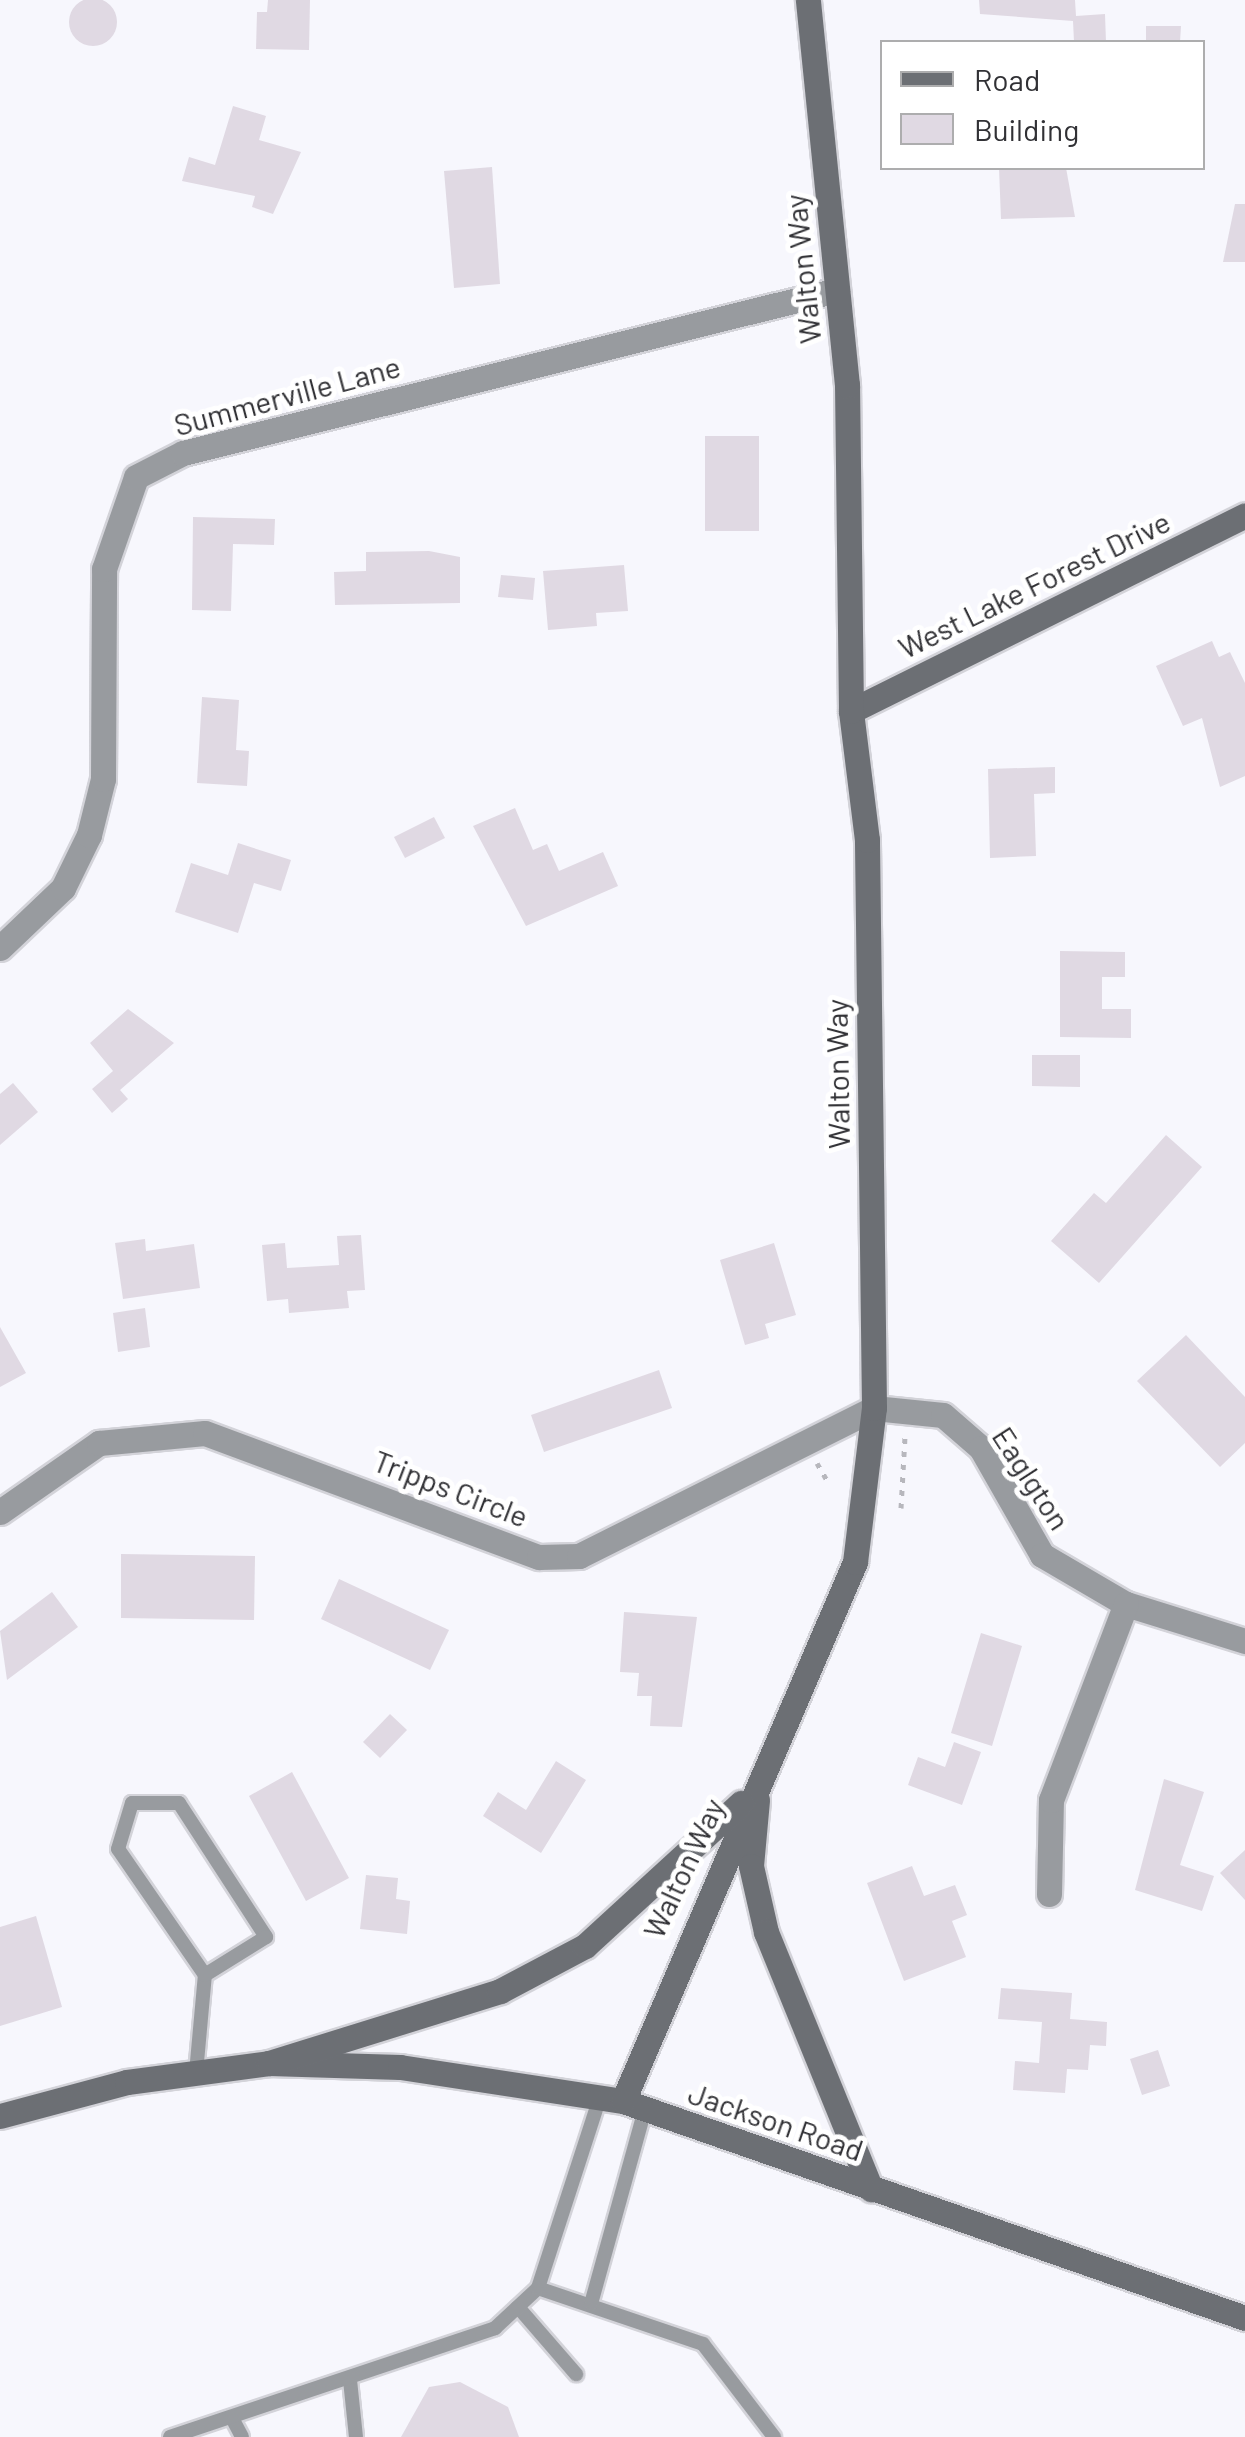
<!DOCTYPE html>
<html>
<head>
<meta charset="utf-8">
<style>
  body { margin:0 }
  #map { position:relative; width:1245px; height:2437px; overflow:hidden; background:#f7f7fd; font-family:Barlow,sans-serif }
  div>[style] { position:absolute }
  .building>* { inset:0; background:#e0d9e3 }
  .round { border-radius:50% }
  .path>* { height:5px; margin-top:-2.5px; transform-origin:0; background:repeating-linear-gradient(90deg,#b7b7bd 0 5px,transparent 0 13px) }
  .roads { filter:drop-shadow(2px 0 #d3d3d9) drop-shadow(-2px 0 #d3d3d9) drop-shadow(0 2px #d3d3d9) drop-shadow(0 -2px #d3d3d9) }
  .lane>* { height:14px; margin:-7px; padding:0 7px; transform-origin:7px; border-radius:7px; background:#989b9f }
  .street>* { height:25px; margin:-12.5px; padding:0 12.5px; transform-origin:12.5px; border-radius:12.5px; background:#989b9f }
  .secondary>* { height:25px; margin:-12.5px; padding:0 12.5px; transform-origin:12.5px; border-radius:12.5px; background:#6c6f74 }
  span { translate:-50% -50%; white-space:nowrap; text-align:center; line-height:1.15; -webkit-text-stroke:10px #fff; paint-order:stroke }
  .street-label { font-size:30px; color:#313135 }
  .legend { position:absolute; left:880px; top:40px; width:325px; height:130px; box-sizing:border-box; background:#fff; border:2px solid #adadae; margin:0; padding:12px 18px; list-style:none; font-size:30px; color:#313135 }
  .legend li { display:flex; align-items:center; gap:20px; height:50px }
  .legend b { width:50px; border:2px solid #adadae }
</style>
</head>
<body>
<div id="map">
  <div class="building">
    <div class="round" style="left:69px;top:-2px;width:48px;height:48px"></div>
    <div style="clip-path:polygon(268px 0,310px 0,309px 50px,256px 49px,257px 12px,267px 12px)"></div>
    <div style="clip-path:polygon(979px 0,1075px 0,1076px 16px,1105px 14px,1106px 42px,1074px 42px,1073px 21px,980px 14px)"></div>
    <div style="clip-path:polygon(1146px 26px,1181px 26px,1180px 42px,1146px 42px)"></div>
    <div style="clip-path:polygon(233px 106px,266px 116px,259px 140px,301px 152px,273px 214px,252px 207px,255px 196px,182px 181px,189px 157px,215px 165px)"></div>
    <div style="clip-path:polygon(492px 167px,500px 284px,454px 288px,444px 171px)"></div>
    <div style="clip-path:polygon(999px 168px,1066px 168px,1075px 217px,1001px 219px)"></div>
    <div style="clip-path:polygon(1235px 204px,1245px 204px,1245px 262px,1223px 262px)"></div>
    <div style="clip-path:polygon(705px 436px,759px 436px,759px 531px,705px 531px)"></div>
    <div style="clip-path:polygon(193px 517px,275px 519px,274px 545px,233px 544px,231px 611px,192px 610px)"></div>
    <div style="clip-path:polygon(429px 551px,460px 557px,460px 603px,335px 605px,334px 572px,366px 571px,366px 552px)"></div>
    <div style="clip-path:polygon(624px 565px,628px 611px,596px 613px,597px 626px,548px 630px,543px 571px)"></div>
    <div style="clip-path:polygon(501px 575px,535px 578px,533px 600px,498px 597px)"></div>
    <div style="clip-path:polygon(1212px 641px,1219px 657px,1230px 652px,1245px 683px,1245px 776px,1220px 787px,1202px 718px,1183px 726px,1156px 666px)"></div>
    <div style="clip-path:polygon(202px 697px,239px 700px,236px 750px,249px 751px,247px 786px,197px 783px)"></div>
    <div style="clip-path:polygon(1055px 767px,1055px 793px,1034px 794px,1036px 856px,990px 858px,988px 769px)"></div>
    <div style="clip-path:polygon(515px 808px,533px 850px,547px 844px,559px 871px,603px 852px,618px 886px,526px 926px,473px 826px)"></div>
    <div style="clip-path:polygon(434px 817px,445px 838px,405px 858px,394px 837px)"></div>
    <div style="clip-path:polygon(238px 843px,291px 860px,281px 891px,254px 883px,238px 933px,175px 912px,191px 863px,228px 875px)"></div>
    <div style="clip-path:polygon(1060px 951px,1125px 952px,1125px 977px,1102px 977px,1102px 1009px,1131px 1009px,1131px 1038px,1060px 1037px)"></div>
    <div style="clip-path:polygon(128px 1009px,174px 1043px,120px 1090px,128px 1099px,112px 1113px,92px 1089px,113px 1071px,90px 1043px)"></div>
    <div style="clip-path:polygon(1032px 1055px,1080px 1055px,1080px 1087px,1032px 1086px)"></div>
    <div style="clip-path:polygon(13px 1083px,38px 1112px,0 1145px,0 1094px)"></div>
    <div style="clip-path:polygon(1166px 1135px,1202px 1167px,1099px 1283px,1051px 1241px,1094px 1193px,1106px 1203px)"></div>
    <div style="clip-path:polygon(361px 1235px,365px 1290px,347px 1291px,349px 1308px,289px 1313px,288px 1299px,267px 1301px,262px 1245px,285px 1243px,287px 1268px,339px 1265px,337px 1236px)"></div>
    <div style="clip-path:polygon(145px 1239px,146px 1251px,194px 1244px,200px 1288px,123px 1299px,115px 1243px)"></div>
    <div style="clip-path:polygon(774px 1243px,796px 1315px,765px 1324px,769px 1338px,745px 1345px,720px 1260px)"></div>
    <div style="clip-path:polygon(145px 1308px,150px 1347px,118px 1352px,113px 1313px)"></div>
    <div style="clip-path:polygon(0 1327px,26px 1373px,0 1387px)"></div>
    <div style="clip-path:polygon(1186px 1335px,1245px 1397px,1245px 1443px,1220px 1467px,1137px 1381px)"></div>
    <div style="clip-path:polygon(659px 1370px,672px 1408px,544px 1452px,531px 1415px)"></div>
    <div style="clip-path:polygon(121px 1554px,255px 1556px,254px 1620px,121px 1618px)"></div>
    <div style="clip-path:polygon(339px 1579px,449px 1630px,430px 1670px,321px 1619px)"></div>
    <div style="clip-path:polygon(52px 1592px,78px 1627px,7px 1680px,0 1631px)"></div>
    <div style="clip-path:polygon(624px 1612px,697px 1617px,682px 1727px,650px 1726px,652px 1696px,637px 1696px,639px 1673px,620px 1672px)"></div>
    <div style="clip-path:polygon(981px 1633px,1022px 1646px,992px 1746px,951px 1733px)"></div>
    <div style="clip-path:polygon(390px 1714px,407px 1730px,380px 1758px,363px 1742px)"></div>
    <div style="clip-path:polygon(954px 1742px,981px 1752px,962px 1805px,908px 1785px,918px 1757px,945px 1767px)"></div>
    <div style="clip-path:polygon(556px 1761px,586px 1780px,541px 1853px,483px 1816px,498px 1792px,526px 1810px)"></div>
    <div style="clip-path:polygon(292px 1772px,349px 1878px,306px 1901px,249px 1796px)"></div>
    <div style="clip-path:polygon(1164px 1779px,1204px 1792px,1180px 1865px,1214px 1876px,1202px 1911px,1135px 1890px)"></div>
    <div style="clip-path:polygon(1245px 1850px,1245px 1900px,1220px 1873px)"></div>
    <div style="clip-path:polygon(912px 1866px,924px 1896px,955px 1885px,967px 1915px,952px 1921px,966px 1957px,904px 1981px,867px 1883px)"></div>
    <div style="clip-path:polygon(366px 1875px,398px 1878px,396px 1899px,410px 1901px,407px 1934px,360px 1929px)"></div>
    <div style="clip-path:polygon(36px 1916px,62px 2007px,0 2026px,0 1927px)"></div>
    <div style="clip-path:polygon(1001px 1988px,1072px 1993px,1070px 2019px,1107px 2022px,1106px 2046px,1090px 2045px,1088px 2070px,1067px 2069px,1065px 2093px,1013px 2090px,1015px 2061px,1039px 2063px,1042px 2022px,998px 2019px)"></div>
    <div style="clip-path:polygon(1158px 2050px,1170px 2086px,1142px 2095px,1130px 2059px)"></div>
    <div style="clip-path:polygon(460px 2382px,508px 2407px,519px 2437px,401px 2437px,429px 2387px)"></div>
  </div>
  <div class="path">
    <div style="left:817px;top:1463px;width:22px;rotate:60deg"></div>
    <div style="left:901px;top:1508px;width:72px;rotate:-86.8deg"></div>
  </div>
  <div class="roads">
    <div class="lane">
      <div style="left:196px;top:2073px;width:98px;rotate:-84.8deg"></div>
      <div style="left:205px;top:1975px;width:153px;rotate:-124.6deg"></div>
      <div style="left:118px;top:1849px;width:48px;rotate:-73.1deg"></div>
      <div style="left:132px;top:1803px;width:47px"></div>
      <div style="left:179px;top:1803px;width:160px;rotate:57deg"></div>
      <div style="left:266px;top:1937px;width:72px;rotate:148.1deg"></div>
      <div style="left:538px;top:2288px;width:174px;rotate:18.7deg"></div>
      <div style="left:703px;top:2344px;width:117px;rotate:52.6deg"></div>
      <div style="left:591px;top:2304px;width:202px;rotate:-74.5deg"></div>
      <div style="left:518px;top:2307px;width:89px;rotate:49.1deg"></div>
      <div style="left:350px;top:2380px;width:57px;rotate:84deg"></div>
      <div style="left:232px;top:2418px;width:21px;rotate:62deg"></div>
      <div style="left:170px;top:2437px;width:343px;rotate:-18.5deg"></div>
      <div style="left:495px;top:2328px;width:59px;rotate:-42.9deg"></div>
      <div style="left:538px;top:2288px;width:201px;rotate:-72deg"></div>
    </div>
    <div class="street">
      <div style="left:0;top:948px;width:87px;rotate:-43.6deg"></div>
      <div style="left:63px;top:888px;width:59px;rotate:-63.9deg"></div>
      <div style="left:89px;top:835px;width:58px;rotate:-76deg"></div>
      <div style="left:103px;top:779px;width:210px;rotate:-89.7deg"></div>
      <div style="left:104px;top:569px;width:97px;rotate:-70.8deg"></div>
      <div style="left:136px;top:477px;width:53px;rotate:-27.1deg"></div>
      <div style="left:183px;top:453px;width:674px;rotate:-14deg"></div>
      <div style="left:0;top:1512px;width:121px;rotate:-34.9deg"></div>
      <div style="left:99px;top:1443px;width:106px;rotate:-5.4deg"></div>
      <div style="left:205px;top:1433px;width:356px;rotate:20.4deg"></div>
      <div style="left:539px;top:1557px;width:40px;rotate:-1.4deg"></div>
      <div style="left:579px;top:1556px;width:330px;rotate:-26.6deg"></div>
      <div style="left:874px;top:1408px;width:69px;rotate:5.8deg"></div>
      <div style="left:943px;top:1415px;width:50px;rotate:41deg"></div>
      <div style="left:981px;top:1448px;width:123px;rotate:60.3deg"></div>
      <div style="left:1042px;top:1555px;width:97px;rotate:30.3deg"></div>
      <div style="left:1126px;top:1604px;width:125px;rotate:17.3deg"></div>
      <div style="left:1049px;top:1894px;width:94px;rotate:-88.8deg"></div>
      <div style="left:1051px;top:1800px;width:210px;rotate:-69.1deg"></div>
    </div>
    <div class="secondary">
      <div style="left:851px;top:711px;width:440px;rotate:-26.4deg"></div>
      <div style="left:757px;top:1800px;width:66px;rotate:95.2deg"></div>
      <div style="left:751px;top:1866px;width:68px;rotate:77.2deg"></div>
      <div style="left:766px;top:1932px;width:278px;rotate:67.8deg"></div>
      <div style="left:269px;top:2063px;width:131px;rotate:1.7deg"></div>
      <div style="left:400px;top:2067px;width:226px;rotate:8.7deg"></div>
      <div style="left:623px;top:2101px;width:659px;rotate:19.23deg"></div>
      <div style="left:623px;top:2101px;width:587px;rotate:-66.71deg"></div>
      <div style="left:855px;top:1562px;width:155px;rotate:-83deg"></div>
      <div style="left:874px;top:1408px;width:568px;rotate:-90.71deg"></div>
      <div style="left:867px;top:840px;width:130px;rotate:-97.1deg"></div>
      <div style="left:851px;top:711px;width:326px;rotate:-90.7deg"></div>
      <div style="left:847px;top:385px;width:387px;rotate:-95.8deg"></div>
      <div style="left:0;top:2116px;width:131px;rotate:-15deg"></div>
      <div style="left:127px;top:2082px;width:143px;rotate:-7.6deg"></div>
      <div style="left:269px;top:2063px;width:242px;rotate:-17.3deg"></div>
      <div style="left:500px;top:1991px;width:96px;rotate:-27.9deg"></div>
      <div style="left:585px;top:1946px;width:212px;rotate:-42.5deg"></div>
    </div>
  </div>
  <div class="street-label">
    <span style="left:802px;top:269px;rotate:-96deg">Walton Way</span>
    <span style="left:287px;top:395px;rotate:-15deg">Summerville Lane</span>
    <span style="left:1034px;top:584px;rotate:-26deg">West Lake Forest Drive</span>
    <span style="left:837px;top:1074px;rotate:-91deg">Walton Way</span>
    <span style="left:1032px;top:1478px;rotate:57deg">Eaglgton</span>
    <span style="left:451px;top:1488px;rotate:21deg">Tripps Circle</span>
    <span style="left:683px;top:1868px;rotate:-65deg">Walton Way</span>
    <span style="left:776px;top:2121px;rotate:19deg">Jackson Road</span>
  </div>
  <ul class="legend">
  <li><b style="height:12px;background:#6c6f74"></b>Road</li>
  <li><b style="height:28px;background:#e0d9e3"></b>Building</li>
  </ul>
</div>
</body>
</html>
